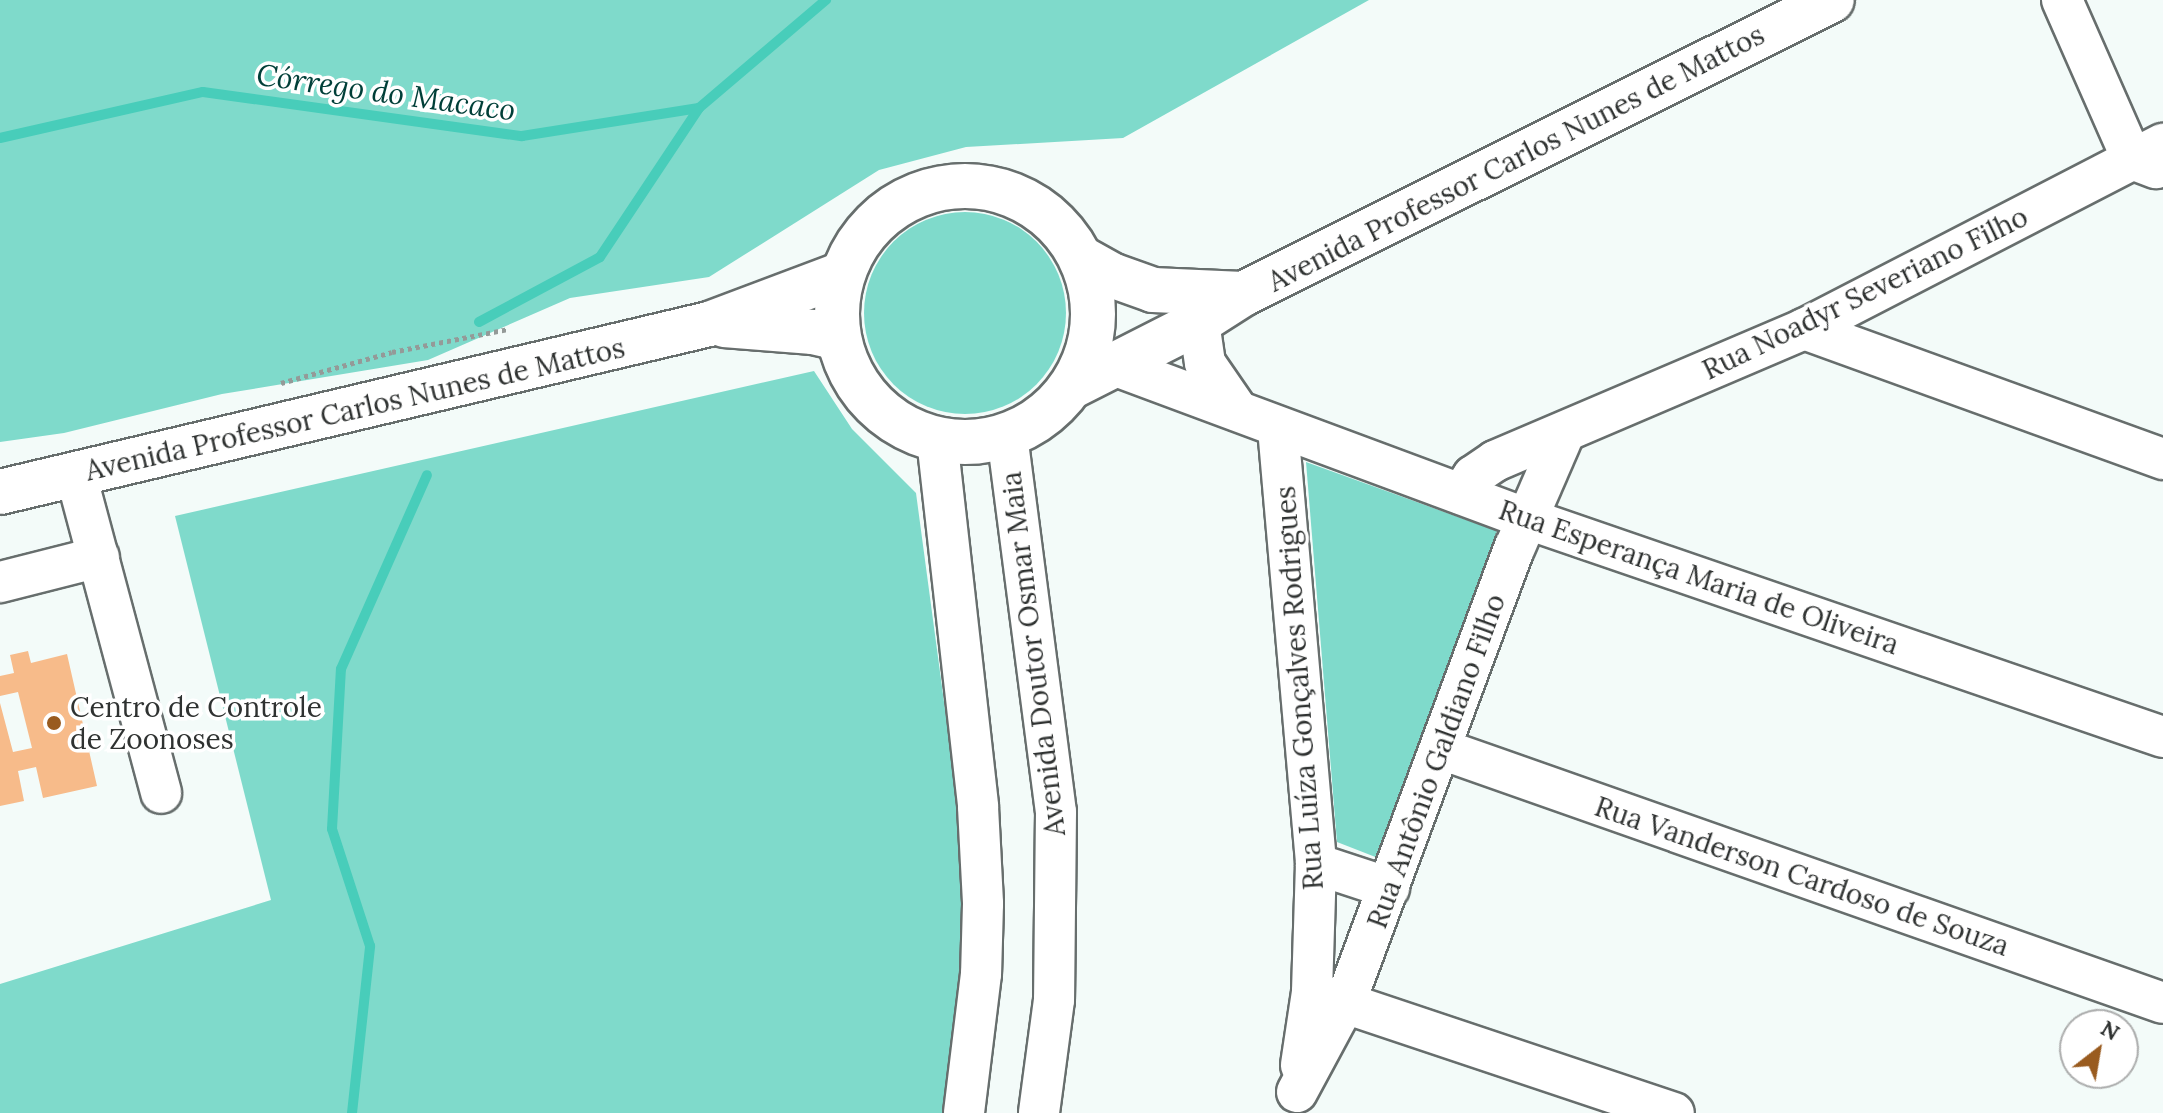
<!DOCTYPE html>
<html>
<head>
<meta charset="utf-8">
<style>
  body { margin:0 }
  #map { position:relative; width:2163px; height:1113px; overflow:hidden; background:#f3fbf9; font-family:Lora,serif }
  div>[style] { position:absolute }
  .green>* { inset:0; background:#7fdacb }
  .round { border-radius:50% }
  .stream>* { height:10px; margin:-5px; padding:0 5px; transform-origin:5px; border-radius:5px; background:#48cdba }
  .building>* { inset:0; background:#f7bb8a }
  .path>* { height:5px; margin-top:-2.5px; transform-origin:0; background:repeating-linear-gradient(90deg,#949a98 0 4px,transparent 0 8px) }
  .roads { filter:drop-shadow(2px 0 #676e6d) drop-shadow(-2px 0 #676e6d) drop-shadow(0 2px #676e6d) drop-shadow(0 -2px #676e6d) }
  .minor>* { height:40px; margin:-20px; padding:0 20px; transform-origin:20px; border-radius:20px; background:#fff }
  .major>* { height:44px; margin:-22px; padding:0 22px; transform-origin:22px; border-radius:22px; background:#fff }
  .major>.ring { margin:-22px; padding:0; box-sizing:content-box; background:none; border:44px solid #fff; border-radius:50% }
  .dots>* { width:22px; height:22px; translate:-50% -50%; box-sizing:border-box; border:4px solid #fff; border-radius:50% }
  span { translate:-50% -50%; white-space:nowrap; text-align:center; line-height:1.15; -webkit-text-stroke:7px #fff; paint-order:stroke }
  .street-label { font-size:28px; color:#2f3231 }
  .poi-label { font-size:28px; color:#2f3231 }
  .left { translate:0 -50%; text-align:left }
  .water-label { font-size:30px; color:#003f38; font-style:italic }
  .north { position:absolute; left:2059px; top:1009px; width:80px; height:80px; box-sizing:border-box; background:#fff; border:2px solid #acadad; border-radius:50%; rotate:31deg; font-size:22px; font-weight:700; line-height:32px; text-align:center; color:#2f3231 }
  .north::after { content:''; display:block; margin:auto; width:28px; height:36px; background:#995b1f; clip-path:polygon(50% 0,100% 100%,50% 72%,0 100%) }
</style>
</head>
<body>
<div id="map">
  <div class="green">
    <div style="clip-path:polygon(0 0,1369px 0,1123px 138px,966px 147px,879px 170px,709px 277px,570px 298px,428px 360px,222px 394px,64px 433px,0 442px)"></div>
    <div class="round" style="left:864px;top:212px;width:202px;height:202px"></div>
    <div style="clip-path:polygon(814px 371px,852px 429px,916px 493px,951px 754px,965px 890px,960px 982px,944px 1113px,0 1113px,0 984px,271px 900px,175px 516px)"></div>
    <div style="clip-path:polygon(1306px 462px,1497px 531px,1378px 858px,1337px 842px)"></div>
  </div>
  <div class="stream">
    <div style="left:0;top:138px;width:208px;rotate:-12.8deg"></div>
    <div style="left:203px;top:92px;width:322px;rotate:7.9deg"></div>
    <div style="left:522px;top:136px;width:179px;rotate:-9deg"></div>
    <div style="left:699px;top:108px;width:167px;rotate:-40.4deg"></div>
    <div style="left:479px;top:322px;width:137px;rotate:-28.2deg"></div>
    <div style="left:600px;top:257px;width:179px;rotate:-56.4deg"></div>
    <div style="left:352px;top:1113px;width:168px;rotate:-83.8deg"></div>
    <div style="left:370px;top:946px;width:123px;rotate:-108deg"></div>
    <div style="left:332px;top:829px;width:160px;rotate:-86.8deg"></div>
    <div style="left:341px;top:669px;width:212px;rotate:-66.1deg"></div>
  </div>
  <div class="building">
    <div style="clip-path:polygon(28px 651px,31px 663px,67px 654px,97px 786px,43px 798px,36px 767px,18px 771px,24px 801px,0 806px,0 703px,13px 752px,32px 748px,18px 692px,0 696px,0 676px,14px 673px,10px 655px)"></div>
  </div>
  <div class="path">
    <div style="left:281px;top:383px;width:115px;rotate:-15.6deg"></div>
    <div style="left:392px;top:352px;width:118px;rotate:-11.2deg"></div>
  </div>
  <div class="roads">
    <div class="minor">
      <div style="left:2062px;top:0;width:174px;rotate:66.2deg"></div>
      <div style="left:2132px;top:159px;width:26px;rotate:21deg"></div>
      <div style="left:1199px;top:322px;width:41px;rotate:81.7deg"></div>
      <div style="left:1205px;top:363px;width:58px;rotate:55.5deg"></div>
      <div style="left:1804px;top:329px;width:382px;rotate:19.9deg"></div>
      <div style="left:1116px;top:366px;width:439px;rotate:20.4deg"></div>
      <div style="left:1528px;top:519px;width:671px;rotate:18.95deg"></div>
      <div style="left:1278px;top:428px;width:438px;rotate:85deg"></div>
      <div style="left:1316px;top:864px;width:128px;rotate:91.8deg"></div>
      <div style="left:1312px;top:992px;width:74px;rotate:98.6deg"></div>
      <div style="left:1007px;top:435px;width:380px;rotate:82.6deg"></div>
      <div style="left:1056px;top:812px;width:188px;rotate:90.6deg"></div>
      <div style="left:1054px;top:1000px;width:114px;rotate:97.6deg"></div>
      <div style="left:937px;top:439px;width:370px;rotate:83.6deg"></div>
      <div style="left:978px;top:807px;width:97px;rotate:87deg"></div>
      <div style="left:983px;top:904px;width:70px;rotate:91.6deg"></div>
      <div style="left:981px;top:974px;width:140px;rotate:97deg"></div>
      <div style="left:76px;top:475px;width:329px;rotate:75deg"></div>
      <div style="left:1461px;top:494px;width:22px;rotate:-56deg"></div>
      <div style="left:1473px;top:476px;width:27px;rotate:-34deg"></div>
      <div style="left:1495px;top:461px;width:336px;rotate:-23.1deg"></div>
      <div style="left:1804px;top:329px;width:404px;rotate:-27.3deg"></div>
      <div style="left:0;top:582px;width:102px;rotate:-14.2deg"></div>
      <div style="left:1441px;top:749px;width:765px;rotate:19.38deg"></div>
      <div style="left:1316px;top:864px;width:77px;rotate:18.2deg"></div>
      <div style="left:1321px;top:995px;width:372px;rotate:18.5deg"></div>
      <div style="left:1297px;top:1092px;width:101px;rotate:-61.7deg"></div>
      <div style="left:1345px;top:1003px;width:487px;rotate:-69.6deg"></div>
      <div style="left:1515px;top:547px;width:123px;rotate:-66.6deg"></div>
    </div>
    <div class="major">
      <div class="ring" style="left:837px;top:186px;width:212px;height:212px"></div>
      <div style="left:1081px;top:258px;width:38px;rotate:29deg"></div>
      <div style="left:1114px;top:276px;width:41px;rotate:19.7deg"></div>
      <div style="left:1153px;top:290px;width:90px;rotate:2.5deg"></div>
      <div style="left:724px;top:325px;width:89px;rotate:4.5deg"></div>
      <div style="left:813px;top:332px;width:26px;rotate:13deg"></div>
      <div style="left:1071px;top:387px;width:144px;rotate:-26.9deg"></div>
      <div style="left:1199px;top:322px;width:52px;rotate:-32.5deg"></div>
      <div style="left:1243px;top:294px;width:658px;rotate:-26.53deg"></div>
      <div style="left:0;top:492px;width:729px;rotate:-13.33deg"></div>
      <div style="left:709px;top:324px;width:142px;rotate:-20.6deg"></div>
    </div>
  </div>
  <div class="dots">
    <div style="left:54px;top:723px;background:#995b1f"></div>
  </div>
  <div class="street-label">
    <span style="left:1516px;top:158px;rotate:-27deg">Avenida Professor Carlos Nunes de Mattos</span>
    <span style="left:1865px;top:293px;rotate:-26deg">Rua Noadyr Severiano Filho</span>
    <span style="left:355px;top:409px;rotate:-13deg">Avenida Professor Carlos Nunes de Mattos</span>
    <span style="left:1699px;top:577px;rotate:19deg">Rua Esperança Maria de Oliveira</span>
    <span style="left:1033px;top:654px;rotate:-97deg">Avenida Doutor Osmar Maia</span>
    <span style="left:1299px;top:688px;rotate:-94deg">Rua Luíza Gonçalves Rodrigues</span>
    <span style="left:1436px;top:761px;rotate:-70deg">Rua Antônio Galdiano Filho</span>
    <span style="left:1802px;top:876px;rotate:19deg">Rua Vanderson Cardoso de Souza</span>
  </div>
  <div class="poi-label">
    <span class="left" style="left:70px;top:723px">Centro de Controle<br>de Zoonoses</span>
  </div>
  <div class="water-label">
    <span style="left:386px;top:92px;rotate:8deg">Córrego do Macaco</span>
  </div>
  <div class="north">N</div>
</div>
</body>
</html>
